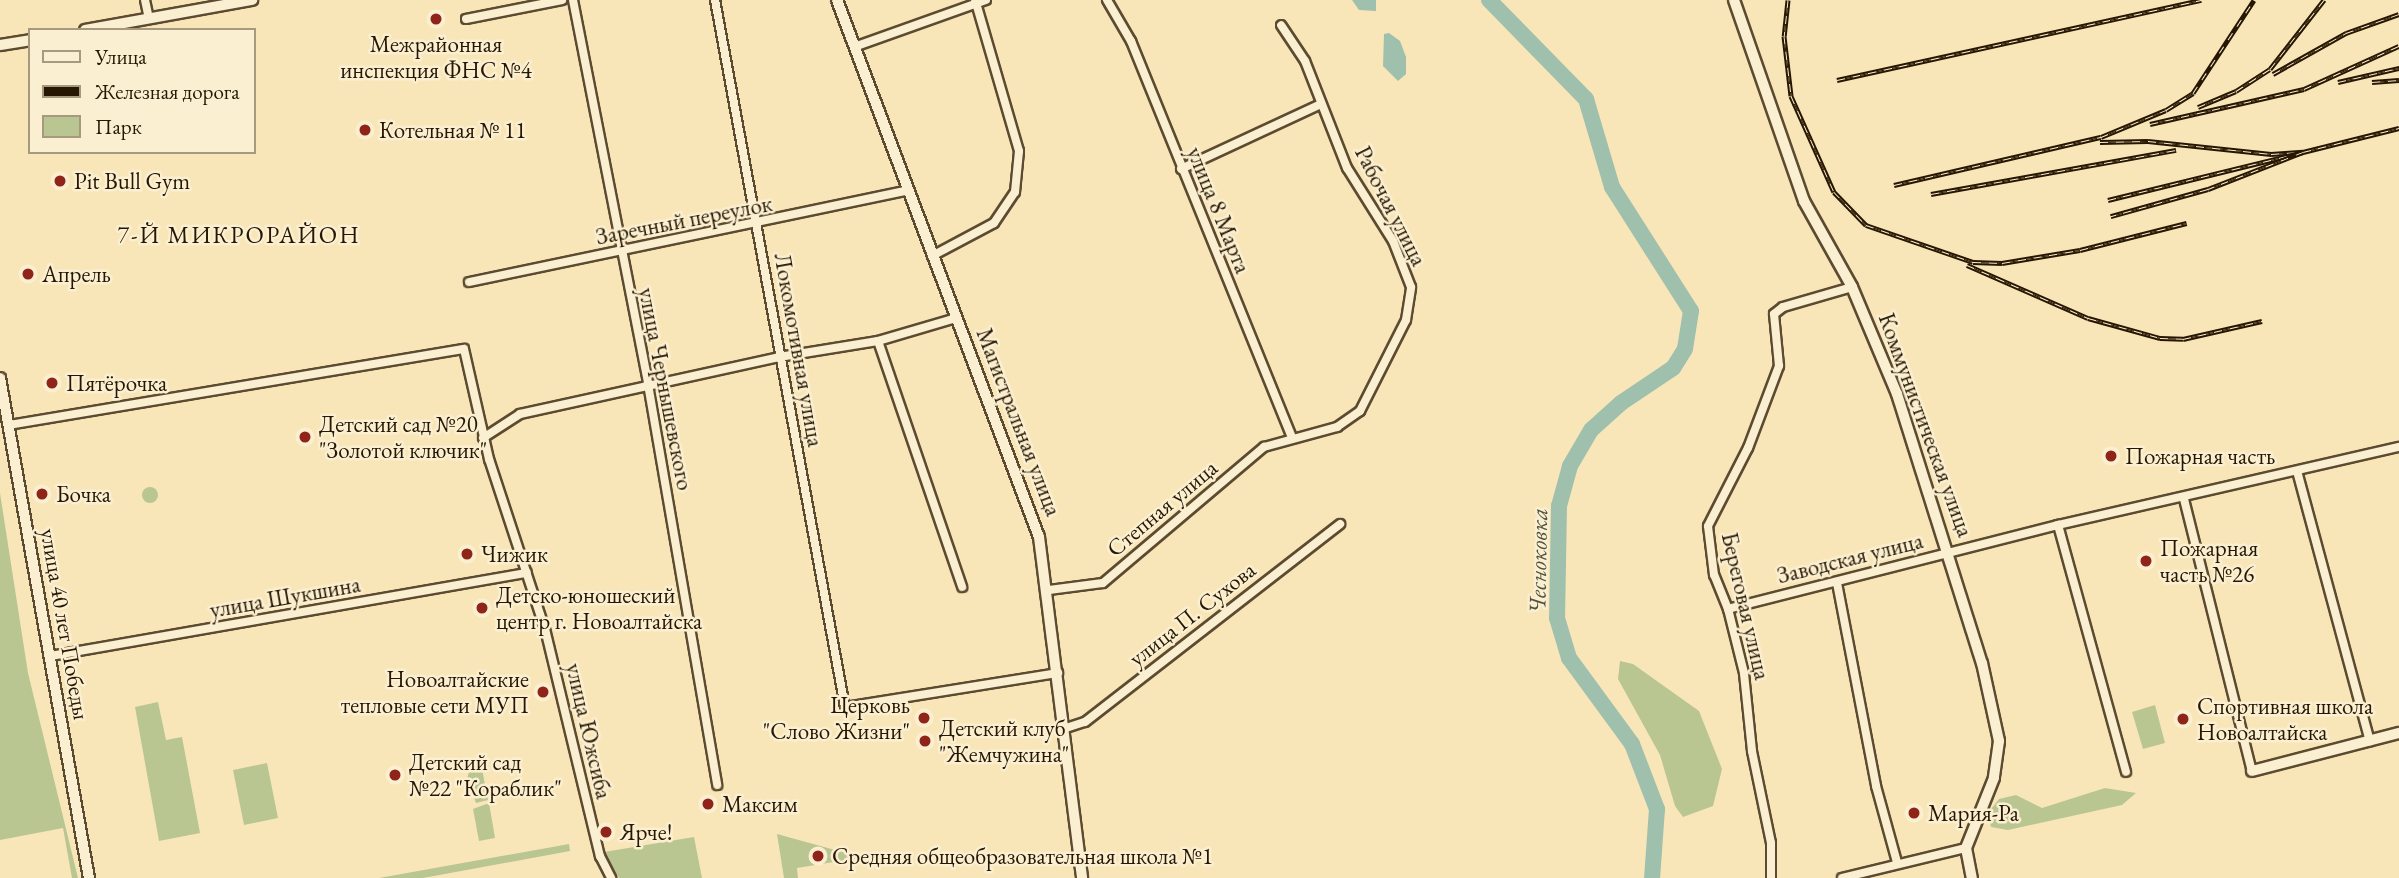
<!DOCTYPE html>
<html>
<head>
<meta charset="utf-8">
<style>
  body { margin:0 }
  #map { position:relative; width:2399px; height:878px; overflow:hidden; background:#f9e6b8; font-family:"EB Garamond",serif }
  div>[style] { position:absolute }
  .green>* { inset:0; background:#b9c692 }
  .round { border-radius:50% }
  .water>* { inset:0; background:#9ec0ad }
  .river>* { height:16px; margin:-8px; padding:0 8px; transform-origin:8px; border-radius:8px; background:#9ec0ad }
  .roads { filter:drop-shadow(2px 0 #5c4b30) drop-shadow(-2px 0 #5c4b30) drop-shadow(0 2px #5c4b30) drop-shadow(0 -2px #5c4b30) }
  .minor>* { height:8px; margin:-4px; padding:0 4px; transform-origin:4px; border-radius:4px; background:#fbefd1 }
  .tertiary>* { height:10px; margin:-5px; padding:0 5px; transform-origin:5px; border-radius:5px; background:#fbefd1 }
  .rail>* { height:5px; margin-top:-2.5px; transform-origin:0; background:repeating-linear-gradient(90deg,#fbefd1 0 8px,#271702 0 16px); box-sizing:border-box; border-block:2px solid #271702 }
  .dots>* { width:19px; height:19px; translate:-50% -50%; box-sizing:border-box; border:4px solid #fbefd1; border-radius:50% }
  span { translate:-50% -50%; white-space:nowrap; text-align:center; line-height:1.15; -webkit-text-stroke:5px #fbefd1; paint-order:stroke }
  .poi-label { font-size:23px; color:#271702 }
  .left { translate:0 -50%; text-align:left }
  .right { translate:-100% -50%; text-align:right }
  .street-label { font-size:23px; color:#271702 }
  .neighbourhood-label { font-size:24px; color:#271702; letter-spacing:2px }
  .water-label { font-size:24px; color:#51523e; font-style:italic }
  .legend { position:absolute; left:28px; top:28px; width:228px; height:126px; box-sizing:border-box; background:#fbefd1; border:2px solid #a6997e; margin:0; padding:9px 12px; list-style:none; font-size:21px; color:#271702 }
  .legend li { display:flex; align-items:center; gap:14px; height:35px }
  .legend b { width:35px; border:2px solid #a6997e }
</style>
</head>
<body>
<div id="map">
  <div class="green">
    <div class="round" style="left:142px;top:487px;width:16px;height:16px"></div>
    <div style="clip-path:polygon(0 493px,28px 673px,78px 878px,72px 878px,63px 828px,0 840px)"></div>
    <div style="clip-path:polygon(1620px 661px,1633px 664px,1699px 711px,1722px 769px,1713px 806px,1683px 817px,1675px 806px,1660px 755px,1618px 679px)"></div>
    <div style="clip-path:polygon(158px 702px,166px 740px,182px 737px,200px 833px,159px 841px,135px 707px)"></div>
    <div style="clip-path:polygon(2155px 705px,2165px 743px,2143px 749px,2132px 712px)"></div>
    <div style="clip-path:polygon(267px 763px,278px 818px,244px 825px,233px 770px)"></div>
    <div style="clip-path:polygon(482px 769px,488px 800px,476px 803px,467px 779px,469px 772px)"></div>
    <div style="clip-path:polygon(2105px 788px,2136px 793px,2122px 805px,2008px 830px,1991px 827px,1988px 813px,1999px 799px,2016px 795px,2042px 808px)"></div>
    <div style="clip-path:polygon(489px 803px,495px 838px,479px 841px,473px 809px)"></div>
    <div style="clip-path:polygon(777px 834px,853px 855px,858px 858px,797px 868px,798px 878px,784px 878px)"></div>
    <div style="clip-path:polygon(694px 837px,702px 878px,619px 878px,604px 852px)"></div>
    <div style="clip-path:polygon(569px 844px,570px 851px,423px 878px,379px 878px)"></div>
  </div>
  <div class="water">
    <div style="clip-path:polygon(1352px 0,1376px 0,1376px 11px,1359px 10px)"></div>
    <div style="clip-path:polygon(1389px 33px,1400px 41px,1406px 57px,1406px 74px,1398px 81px,1383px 66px,1384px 34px)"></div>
  </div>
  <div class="river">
    <div style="left:1489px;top:0;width:139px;rotate:45.6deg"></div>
    <div style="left:1586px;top:99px;width:92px;rotate:73.5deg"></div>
    <div style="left:1612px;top:187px;width:147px;rotate:57.5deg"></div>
    <div style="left:1691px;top:311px;width:38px;rotate:99deg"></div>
    <div style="left:1685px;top:349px;width:22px;rotate:122deg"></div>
    <div style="left:1673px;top:368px;width:63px;rotate:146.1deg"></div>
    <div style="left:1621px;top:403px;width:40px;rotate:138deg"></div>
    <div style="left:1591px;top:430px;width:42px;rotate:120.3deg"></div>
    <div style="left:1570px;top:466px;width:41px;rotate:105.4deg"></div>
    <div style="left:1559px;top:506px;width:112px;rotate:91deg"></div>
    <div style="left:1557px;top:618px;width:42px;rotate:73.3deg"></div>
    <div style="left:1569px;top:658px;width:107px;rotate:53.8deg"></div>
    <div style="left:1632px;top:744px;width:70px;rotate:69deg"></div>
    <div style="left:1657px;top:809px;width:69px;rotate:94.1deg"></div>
  </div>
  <div class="roads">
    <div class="minor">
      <div style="left:145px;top:0;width:19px;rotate:78deg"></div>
      <div style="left:573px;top:0;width:391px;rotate:78.9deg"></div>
      <div style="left:648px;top:384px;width:407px;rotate:80.2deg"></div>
      <div style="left:715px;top:0;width:719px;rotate:79.58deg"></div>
      <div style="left:845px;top:707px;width:216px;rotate:-9.1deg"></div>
      <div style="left:1107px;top:0;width:48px;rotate:59.7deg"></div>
      <div style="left:1131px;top:41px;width:427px;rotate:67.9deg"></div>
      <div style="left:466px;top:19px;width:98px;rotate:-11.2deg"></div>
      <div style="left:854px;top:47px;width:140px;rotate:-19.6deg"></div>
      <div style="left:1181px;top:169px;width:154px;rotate:-24.9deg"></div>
      <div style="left:932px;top:256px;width:70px;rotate:-28deg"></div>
      <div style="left:994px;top:223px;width:37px;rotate:-56deg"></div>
      <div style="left:1015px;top:192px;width:41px;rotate:-84.4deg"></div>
      <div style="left:1019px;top:151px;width:157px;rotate:-106.2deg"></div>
      <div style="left:469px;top:282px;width:446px;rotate:-11.8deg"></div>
      <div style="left:878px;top:341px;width:260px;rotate:71.1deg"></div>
      <div style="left:9px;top:425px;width:461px;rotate:-9.5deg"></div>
      <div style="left:464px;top:349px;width:113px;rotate:77.2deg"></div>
      <div style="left:489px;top:459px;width:179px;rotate:71.8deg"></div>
      <div style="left:545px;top:629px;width:234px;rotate:76.4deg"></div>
      <div style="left:600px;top:856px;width:25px;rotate:63deg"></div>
      <div style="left:483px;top:438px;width:44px;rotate:-33deg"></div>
      <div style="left:520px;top:414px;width:265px;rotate:-12.4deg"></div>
      <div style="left:779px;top:357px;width:100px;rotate:-9.2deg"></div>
      <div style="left:878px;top:341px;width:81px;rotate:-16.4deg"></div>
      <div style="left:2297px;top:471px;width:280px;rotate:74.9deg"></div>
      <div style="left:2184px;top:499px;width:280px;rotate:76deg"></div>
      <div style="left:2058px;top:525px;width:256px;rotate:74.6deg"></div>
      <div style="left:1837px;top:583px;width:207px;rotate:79.1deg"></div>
      <div style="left:1876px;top:786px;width:79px;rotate:74.6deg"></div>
      <div style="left:1049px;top:590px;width:54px;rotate:-7.4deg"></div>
      <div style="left:1103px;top:583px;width:211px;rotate:-40.2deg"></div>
      <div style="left:1264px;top:447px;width:76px;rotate:-15.3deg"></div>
      <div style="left:1337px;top:427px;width:28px;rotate:-35deg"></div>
      <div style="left:1360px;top:411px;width:102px;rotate:-63.2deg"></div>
      <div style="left:1406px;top:320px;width:33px;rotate:-81deg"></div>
      <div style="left:1411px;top:287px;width:49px;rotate:-111.4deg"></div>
      <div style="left:1393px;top:241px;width:86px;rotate:-122.2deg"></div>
      <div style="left:1347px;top:168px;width:115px;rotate:-111.4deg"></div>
      <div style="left:1305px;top:61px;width:43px;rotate:-123.7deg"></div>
      <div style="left:1728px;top:609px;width:341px;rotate:-14.3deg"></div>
      <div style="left:2058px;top:525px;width:350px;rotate:-12.9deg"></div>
      <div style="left:50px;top:656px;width:484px;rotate:-9.9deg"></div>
      <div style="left:1066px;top:728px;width:20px;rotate:-18deg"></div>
      <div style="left:1085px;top:722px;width:323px;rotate:-37.8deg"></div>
      <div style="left:1771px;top:878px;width:35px;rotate:-90deg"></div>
      <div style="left:1771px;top:843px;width:94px;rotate:-101.7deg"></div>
      <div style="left:1752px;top:751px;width:78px;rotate:-95.9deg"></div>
      <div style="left:1744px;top:673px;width:66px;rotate:-104deg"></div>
      <div style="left:1728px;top:609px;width:37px;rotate:-112deg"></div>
      <div style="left:1714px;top:575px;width:49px;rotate:-97deg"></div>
      <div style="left:1708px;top:526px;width:88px;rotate:-62.9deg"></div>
      <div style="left:1748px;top:448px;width:88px;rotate:-69.3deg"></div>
      <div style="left:1779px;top:366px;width:52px;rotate:-95.5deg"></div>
      <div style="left:1774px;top:314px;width:11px;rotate:-38deg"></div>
      <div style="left:1783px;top:307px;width:72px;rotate:-16.2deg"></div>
      <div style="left:1842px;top:878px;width:128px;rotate:-13.6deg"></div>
    </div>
    <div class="tertiary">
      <div style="left:837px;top:0;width:574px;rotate:69.39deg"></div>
      <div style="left:1039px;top:537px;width:344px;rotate:82.8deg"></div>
      <div style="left:1734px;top:0;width:213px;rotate:70.8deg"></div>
      <div style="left:1804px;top:201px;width:98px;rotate:60.8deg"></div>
      <div style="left:1852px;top:287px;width:116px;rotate:67.2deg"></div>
      <div style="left:1897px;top:394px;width:282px;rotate:72.5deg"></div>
      <div style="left:1982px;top:663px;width:80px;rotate:77.7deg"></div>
      <div style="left:1999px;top:741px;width:37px;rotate:98deg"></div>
      <div style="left:1994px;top:778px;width:75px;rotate:111.8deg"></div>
      <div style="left:1966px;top:848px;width:31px;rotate:79deg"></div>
      <div style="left:85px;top:30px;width:170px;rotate:-10.2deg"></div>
      <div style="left:0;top:45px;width:30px;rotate:-9deg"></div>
      <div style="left:0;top:378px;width:508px;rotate:79.91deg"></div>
      <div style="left:2252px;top:771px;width:152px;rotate:-14.5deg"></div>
    </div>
  </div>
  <div class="rail">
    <div style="left:1788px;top:0;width:36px;rotate:96deg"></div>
    <div style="left:1784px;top:36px;width:60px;rotate:83.3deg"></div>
    <div style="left:1791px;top:96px;width:105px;rotate:65.9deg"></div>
    <div style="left:1834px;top:192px;width:46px;rotate:45.9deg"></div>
    <div style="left:1866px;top:225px;width:113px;rotate:19.1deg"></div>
    <div style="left:1973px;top:262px;width:29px;rotate:2deg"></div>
    <div style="left:2002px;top:263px;width:79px;rotate:-9.5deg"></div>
    <div style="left:2080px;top:250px;width:110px;rotate:-14.2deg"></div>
    <div style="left:2273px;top:74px;width:84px;rotate:-29.3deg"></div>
    <div style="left:2346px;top:33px;width:56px;rotate:-19.7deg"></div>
    <div style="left:1837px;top:80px;width:373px;rotate:-12.4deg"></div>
    <div style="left:2338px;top:82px;width:63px;rotate:-12.9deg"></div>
    <div style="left:2372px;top:82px;width:27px;rotate:-4deg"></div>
    <div style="left:2198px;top:107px;width:41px;rotate:-22.8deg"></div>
    <div style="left:2236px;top:91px;width:40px;rotate:-32.9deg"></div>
    <div style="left:2270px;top:69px;width:88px;rotate:-52deg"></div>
    <div style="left:2150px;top:124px;width:158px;rotate:-12.8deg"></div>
    <div style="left:2304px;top:89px;width:104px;rotate:-24.4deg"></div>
    <div style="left:2100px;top:142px;width:48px;rotate:-1.2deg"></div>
    <div style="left:2148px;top:141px;width:124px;rotate:6deg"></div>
    <div style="left:2271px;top:154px;width:32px;rotate:-4deg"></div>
    <div style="left:2303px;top:152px;width:99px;rotate:-14deg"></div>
    <div style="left:1894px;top:185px;width:212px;rotate:-13.1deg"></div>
    <div style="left:2101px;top:137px;width:70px;rotate:-22.6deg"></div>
    <div style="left:2166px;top:110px;width:32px;rotate:-32deg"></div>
    <div style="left:2193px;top:93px;width:111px;rotate:-56.7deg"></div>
    <div style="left:1931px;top:194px;width:249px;rotate:-10.2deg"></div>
    <div style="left:2108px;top:200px;width:201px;rotate:-13.8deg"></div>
    <div style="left:2303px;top:152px;width:102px;rotate:158.7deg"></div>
    <div style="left:2208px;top:189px;width:101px;rotate:164.4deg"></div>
    <div style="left:1967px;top:265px;width:132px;rotate:23.7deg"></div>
    <div style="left:2088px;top:318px;width:75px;rotate:15.5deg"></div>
    <div style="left:2160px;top:338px;width:23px;rotate:2deg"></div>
    <div style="left:2183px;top:339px;width:81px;rotate:-12.8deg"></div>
  </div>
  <div class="dots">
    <div style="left:436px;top:19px;background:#8f2418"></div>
    <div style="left:365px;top:130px;background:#8f2418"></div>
    <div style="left:60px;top:181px;background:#8f2418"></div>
    <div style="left:28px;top:274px;background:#8f2418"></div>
    <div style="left:52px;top:383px;background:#8f2418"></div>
    <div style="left:305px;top:437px;background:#8f2418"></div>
    <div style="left:2111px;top:456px;background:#8f2418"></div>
    <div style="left:42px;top:494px;background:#8f2418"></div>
    <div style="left:467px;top:554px;background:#8f2418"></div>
    <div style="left:2146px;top:561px;background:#8f2418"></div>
    <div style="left:482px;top:608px;background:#8f2418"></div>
    <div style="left:543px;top:692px;background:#8f2418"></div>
    <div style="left:924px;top:718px;background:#8f2418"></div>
    <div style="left:2183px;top:719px;background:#8f2418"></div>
    <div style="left:925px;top:741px;background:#8f2418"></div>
    <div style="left:395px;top:775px;background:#8f2418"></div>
    <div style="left:708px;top:804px;background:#8f2418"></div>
    <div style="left:1914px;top:813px;background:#8f2418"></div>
    <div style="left:606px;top:832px;background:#8f2418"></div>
    <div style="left:818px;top:856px;background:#8f2418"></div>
  </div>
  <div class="poi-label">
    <span style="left:436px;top:57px">Межрайонная<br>инспекция ФНС №4</span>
    <span class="left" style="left:379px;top:130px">Котельная № 11</span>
    <span class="left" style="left:74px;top:181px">Pit Bull Gym</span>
    <span class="left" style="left:42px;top:274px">Апрель</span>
    <span class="left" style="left:66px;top:383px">Пятёрочка</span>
    <span class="left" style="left:319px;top:437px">Детский сад №20<br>"Золотой ключик"</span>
    <span class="left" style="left:2125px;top:456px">Пожарная часть</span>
    <span class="left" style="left:56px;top:494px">Бочка</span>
    <span class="left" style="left:2160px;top:561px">Пожарная<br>часть №26</span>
    <span class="left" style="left:481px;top:554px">Чижик</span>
    <span class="left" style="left:496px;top:608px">Детско-юношеский<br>центр г. Новоалтайска</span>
    <span class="right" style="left:529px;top:692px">Новоалтайские<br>тепловые сети МУП</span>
    <span class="right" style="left:910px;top:718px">Церковь<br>"Слово Жизни"</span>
    <span class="left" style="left:2197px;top:719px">Спортивная школа<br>Новоалтайска</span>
    <span class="left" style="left:939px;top:741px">Детский клуб<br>"Жемчужина"</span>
    <span class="left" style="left:409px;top:775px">Детский сад<br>№22 "Кораблик"</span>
    <span class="left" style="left:722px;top:804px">Максим</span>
    <span class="left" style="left:1928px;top:813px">Мария-Ра</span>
    <span class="left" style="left:620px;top:832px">Ярче!</span>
    <span class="left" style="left:832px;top:856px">Средняя общеобразовательная школа №1</span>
  </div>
  <div class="street-label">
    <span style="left:1391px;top:206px;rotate:63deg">Рабочая улица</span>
    <span style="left:1219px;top:210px;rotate:68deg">улица 8 Марта</span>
    <span style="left:684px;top:220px;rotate:-11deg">Заречный переулок</span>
    <span style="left:799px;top:350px;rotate:80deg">Локомотивная улица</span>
    <span style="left:666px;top:389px;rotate:79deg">улица Чернышевского</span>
    <span style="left:1019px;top:422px;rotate:69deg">Магистральная улица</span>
    <span style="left:1926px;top:425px;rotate:70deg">Коммунистическая улица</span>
    <span style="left:1162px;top:508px;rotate:-40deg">Степная улица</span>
    <span style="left:1850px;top:558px;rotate:-14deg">Заводская улица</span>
    <span style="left:285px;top:597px;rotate:-10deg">улица Шукшина</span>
    <span style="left:1746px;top:606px;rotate:77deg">Береговая улица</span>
    <span style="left:1192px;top:614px;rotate:-38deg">улица П. Сухова</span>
    <span style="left:65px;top:624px;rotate:80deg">улица 40 лет Победы</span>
    <span style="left:589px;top:731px;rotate:77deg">улица Южсиба</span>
  </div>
  <div class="neighbourhood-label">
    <span style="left:239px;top:235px">7-Й МИКРОРАЙОН</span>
  </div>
  <div class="water-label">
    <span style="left:1538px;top:561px;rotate:-89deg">Чесноковка</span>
  </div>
  <ul class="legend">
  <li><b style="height:9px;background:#fbefd1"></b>Улица</li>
  <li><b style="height:9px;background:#271702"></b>Железная дорога</li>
  <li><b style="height:19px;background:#b9c692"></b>Парк</li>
  </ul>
</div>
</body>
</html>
